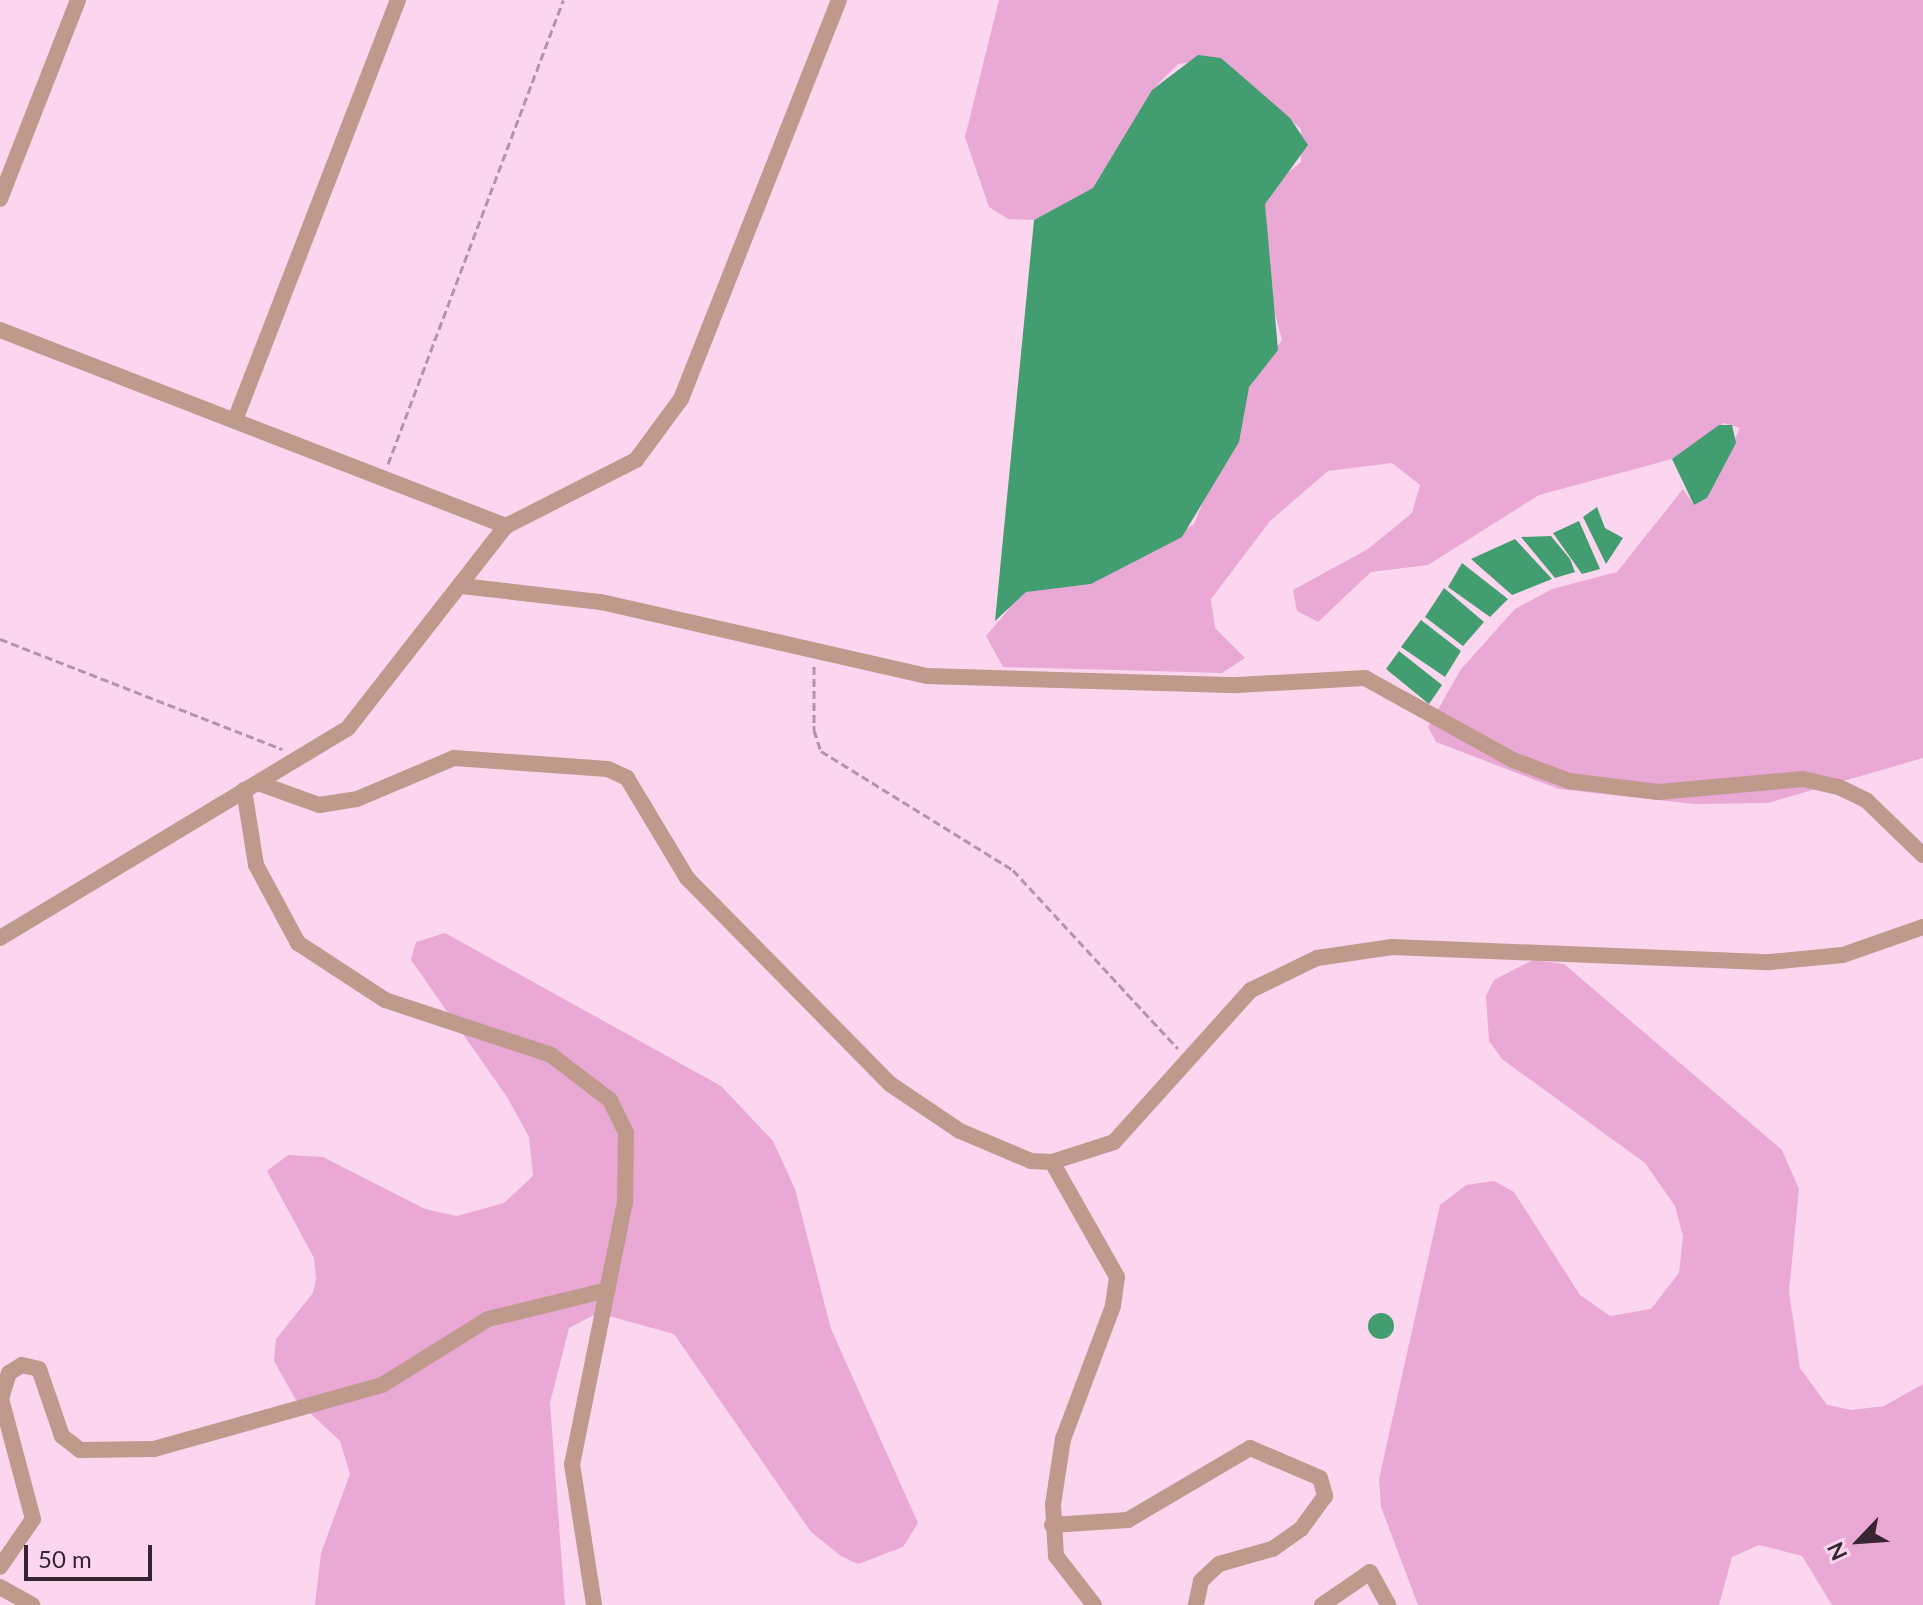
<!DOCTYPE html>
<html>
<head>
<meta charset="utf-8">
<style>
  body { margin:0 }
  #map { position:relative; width:1923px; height:1605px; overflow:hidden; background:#fcd6ef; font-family:Lato,sans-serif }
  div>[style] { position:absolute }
  .green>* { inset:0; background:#eaa9d5 }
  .water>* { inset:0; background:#429d70 }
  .round { border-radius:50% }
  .path>* { height:3px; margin-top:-1.5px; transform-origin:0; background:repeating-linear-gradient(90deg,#b394a8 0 8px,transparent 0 12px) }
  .street>* { height:16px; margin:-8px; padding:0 8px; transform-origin:8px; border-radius:8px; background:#bf998c }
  span { translate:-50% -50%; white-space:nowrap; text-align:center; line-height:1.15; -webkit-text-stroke:6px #fcd6ef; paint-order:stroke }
  .north { position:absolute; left:1819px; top:1501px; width:80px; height:80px; -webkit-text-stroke:6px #fcd6ef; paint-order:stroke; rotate:245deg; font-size:22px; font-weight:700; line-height:32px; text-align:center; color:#372531 }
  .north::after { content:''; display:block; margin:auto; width:28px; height:36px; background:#372531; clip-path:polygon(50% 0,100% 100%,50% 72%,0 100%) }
  .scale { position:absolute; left:24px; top:1545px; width:128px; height:36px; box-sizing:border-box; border:4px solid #372531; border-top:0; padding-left:10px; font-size:24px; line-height:28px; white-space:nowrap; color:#372531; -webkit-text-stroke:6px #fcd6ef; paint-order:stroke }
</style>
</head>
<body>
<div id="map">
  <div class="green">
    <div style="clip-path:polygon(999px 0,1923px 0,1923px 758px,1768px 803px,1694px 804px,1559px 789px,1436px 742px,1428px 727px,1461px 669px,1515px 609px,1552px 589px,1617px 572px,1683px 489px,1694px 505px,1707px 498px,1740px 428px,1724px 423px,1672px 459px,1539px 495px,1428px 565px,1371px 572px,1318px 622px,1297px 611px,1293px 590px,1368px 549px,1412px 513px,1420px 485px,1392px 463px,1328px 471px,1270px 521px,1211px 599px,1215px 628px,1245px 658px,1222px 673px,1003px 667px,986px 636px,1009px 609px,1007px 603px,1026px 591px,1091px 584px,1194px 524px,1249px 387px,1282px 340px,1268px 288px,1265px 204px,1272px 186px,1301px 162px,1301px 129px,1221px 58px,1178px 64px,1152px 90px,1094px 188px,1034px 220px,1008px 219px,989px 207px,965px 137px)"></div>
    <div style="clip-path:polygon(445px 933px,721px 1086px,773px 1141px,795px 1189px,831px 1329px,918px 1523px,903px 1547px,858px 1564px,841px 1556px,811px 1532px,674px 1334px,598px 1313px,569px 1328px,550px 1403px,565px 1605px,315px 1605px,321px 1553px,350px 1474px,340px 1441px,296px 1400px,274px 1361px,276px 1339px,313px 1293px,316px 1279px,314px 1258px,267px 1171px,288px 1155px,323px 1157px,425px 1209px,457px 1216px,504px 1203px,533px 1176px,529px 1137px,507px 1097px,411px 960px,416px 942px)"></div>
    <div style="clip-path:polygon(1533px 960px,1564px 964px,1782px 1150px,1799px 1189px,1789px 1291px,1800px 1368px,1827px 1405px,1852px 1410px,1884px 1406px,1923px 1384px,1923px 1605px,1832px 1605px,1802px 1556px,1759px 1545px,1732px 1557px,1719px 1605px,1418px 1605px,1381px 1507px,1379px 1479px,1440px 1205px,1466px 1185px,1494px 1181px,1514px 1192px,1580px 1295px,1610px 1316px,1651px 1309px,1679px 1273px,1683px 1236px,1675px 1206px,1645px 1163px,1502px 1059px,1489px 1041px,1486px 996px,1494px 980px)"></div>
  </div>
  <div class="water">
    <div style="clip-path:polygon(1198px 55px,1221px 58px,1290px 118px,1308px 145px,1265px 204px,1278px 350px,1249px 387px,1239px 442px,1182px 537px,1091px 584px,1026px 592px,995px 621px,1034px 220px,1093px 188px,1152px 90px)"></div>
    <div style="clip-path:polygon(1719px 425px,1732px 425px,1736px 443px,1707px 498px,1694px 505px,1672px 459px)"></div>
    <div style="clip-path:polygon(1597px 507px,1605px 528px,1623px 538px,1606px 564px,1583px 517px)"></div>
    <div style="clip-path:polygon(1579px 521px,1600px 569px,1582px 574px,1553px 533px)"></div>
    <div style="clip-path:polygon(1551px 536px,1570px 559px,1575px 572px,1555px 578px,1521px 537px)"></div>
    <div style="clip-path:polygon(1515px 539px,1552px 579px,1512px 595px,1471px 559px)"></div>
    <div style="clip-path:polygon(1462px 563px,1508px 599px,1490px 617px,1448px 587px)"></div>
    <div style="clip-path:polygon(1444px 588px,1484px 622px,1463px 646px,1425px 617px)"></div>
    <div style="clip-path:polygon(1421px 620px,1461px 651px,1445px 677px,1401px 647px)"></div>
    <div style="clip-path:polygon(1399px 651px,1442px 685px,1429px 704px,1386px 669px)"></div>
    <div class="round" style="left:1368px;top:1313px;width:26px;height:26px"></div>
  </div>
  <div class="path">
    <div style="left:388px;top:464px;width:496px;rotate:-69.3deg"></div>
    <div style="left:0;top:639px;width:303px;rotate:21.3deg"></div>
    <div style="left:814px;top:666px;width:64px;rotate:90deg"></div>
    <div style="left:814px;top:730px;width:22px;rotate:72deg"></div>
    <div style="left:821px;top:751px;width:226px;rotate:31.8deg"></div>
    <div style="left:1013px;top:870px;width:243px;rotate:47.3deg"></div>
  </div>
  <div class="street">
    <div style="left:0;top:199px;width:214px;rotate:-68.6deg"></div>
    <div style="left:0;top:330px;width:543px;rotate:21.17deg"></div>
    <div style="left:235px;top:420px;width:451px;rotate:-68.8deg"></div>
    <div style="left:462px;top:586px;width:140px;rotate:6.6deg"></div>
    <div style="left:601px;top:602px;width:334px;rotate:12.8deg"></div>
    <div style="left:927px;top:676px;width:310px;rotate:1.7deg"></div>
    <div style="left:1237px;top:685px;width:128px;rotate:-3.1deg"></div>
    <div style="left:1365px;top:678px;width:169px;rotate:29deg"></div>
    <div style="left:1513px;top:760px;width:60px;rotate:20.6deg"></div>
    <div style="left:1569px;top:781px;width:90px;rotate:7deg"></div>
    <div style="left:1658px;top:792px;width:146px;rotate:-5.1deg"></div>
    <div style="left:1803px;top:779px;width:37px;rotate:13deg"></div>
    <div style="left:1839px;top:787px;width:30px;rotate:26deg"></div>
    <div style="left:1866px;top:800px;width:79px;rotate:44deg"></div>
    <div style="left:258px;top:783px;width:65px;rotate:19.8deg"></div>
    <div style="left:319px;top:805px;width:38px;rotate:-9deg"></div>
    <div style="left:357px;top:799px;width:105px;rotate:-22.9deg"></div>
    <div style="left:454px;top:758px;width:154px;rotate:4.1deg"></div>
    <div style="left:608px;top:769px;width:21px;rotate:25deg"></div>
    <div style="left:627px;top:778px;width:117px;rotate:59deg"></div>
    <div style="left:687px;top:878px;width:289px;rotate:45.4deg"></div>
    <div style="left:890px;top:1084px;width:84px;rotate:33.9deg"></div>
    <div style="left:960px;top:1131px;width:77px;rotate:22.9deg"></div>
    <div style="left:1031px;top:1161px;width:21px;rotate:3deg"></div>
    <div style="left:1052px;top:1162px;width:65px;rotate:-17.9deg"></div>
    <div style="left:1114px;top:1142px;width:205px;rotate:-48deg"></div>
    <div style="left:1251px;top:990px;width:73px;rotate:-25.9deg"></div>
    <div style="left:1317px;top:958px;width:76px;rotate:-8.3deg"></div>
    <div style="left:1392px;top:947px;width:378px;rotate:2.3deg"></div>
    <div style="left:1770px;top:962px;width:73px;rotate:-5.5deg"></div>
    <div style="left:1843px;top:955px;width:85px;rotate:-19.3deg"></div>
    <div style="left:244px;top:790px;width:76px;rotate:80.9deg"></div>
    <div style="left:256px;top:865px;width:89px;rotate:61.7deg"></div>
    <div style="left:298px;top:943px;width:104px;rotate:33.2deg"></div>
    <div style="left:385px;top:1000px;width:175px;rotate:18.3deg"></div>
    <div style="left:551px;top:1055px;width:74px;rotate:37.3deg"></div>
    <div style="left:610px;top:1100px;width:37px;rotate:64deg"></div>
    <div style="left:626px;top:1133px;width:69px;rotate:90.8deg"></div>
    <div style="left:625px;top:1202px;width:267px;rotate:101.4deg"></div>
    <div style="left:572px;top:1464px;width:143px;rotate:81.1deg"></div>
    <div style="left:0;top:938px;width:406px;rotate:-31.1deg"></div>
    <div style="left:348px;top:728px;width:256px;rotate:-52deg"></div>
    <div style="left:506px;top:526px;width:146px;rotate:-26.9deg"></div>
    <div style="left:636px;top:460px;width:76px;rotate:-53.6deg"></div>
    <div style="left:681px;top:399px;width:429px;rotate:-68.4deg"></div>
    <div style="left:1052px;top:1162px;width:132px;rotate:60.5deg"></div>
    <div style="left:1117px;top:1277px;width:29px;rotate:98deg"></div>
    <div style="left:1113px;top:1306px;width:142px;rotate:110.6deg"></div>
    <div style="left:1063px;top:1439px;width:66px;rotate:98.7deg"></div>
    <div style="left:1053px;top:1504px;width:52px;rotate:86.7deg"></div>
    <div style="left:1056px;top:1556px;width:62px;rotate:52.2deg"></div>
    <div style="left:1052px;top:1525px;width:76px;rotate:-3.8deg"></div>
    <div style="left:1128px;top:1520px;width:142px;rotate:-30.5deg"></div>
    <div style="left:1250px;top:1448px;width:76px;rotate:23.2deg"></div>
    <div style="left:1320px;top:1478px;width:19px;rotate:74deg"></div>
    <div style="left:1325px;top:1496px;width:41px;rotate:126deg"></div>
    <div style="left:1301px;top:1529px;width:35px;rotate:145deg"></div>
    <div style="left:1272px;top:1549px;width:55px;rotate:164.2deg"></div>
    <div style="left:1219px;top:1564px;width:25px;rotate:137deg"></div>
    <div style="left:1201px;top:1581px;width:25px;rotate:102deg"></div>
    <div style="left:0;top:1567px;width:58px;rotate:-55.5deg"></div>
    <div style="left:33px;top:1519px;width:124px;rotate:-104.9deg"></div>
    <div style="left:1px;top:1399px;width:27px;rotate:-73deg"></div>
    <div style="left:9px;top:1373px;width:15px;rotate:-32deg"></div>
    <div style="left:22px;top:1365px;width:17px;rotate:13deg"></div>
    <div style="left:39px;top:1369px;width:71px;rotate:71.1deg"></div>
    <div style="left:62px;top:1436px;width:23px;rotate:38deg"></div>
    <div style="left:80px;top:1450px;width:74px;rotate:-0.8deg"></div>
    <div style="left:154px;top:1449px;width:237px;rotate:-15.7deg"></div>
    <div style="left:382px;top:1385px;width:125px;rotate:-31.9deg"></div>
    <div style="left:488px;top:1319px;width:123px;rotate:-13.6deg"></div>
    <div style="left:0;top:1587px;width:37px;rotate:29deg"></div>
    <div style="left:1322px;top:1605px;width:58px;rotate:-34.5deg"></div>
    <div style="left:1370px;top:1572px;width:38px;rotate:61deg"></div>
  </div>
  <div class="north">N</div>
  <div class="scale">50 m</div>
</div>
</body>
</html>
